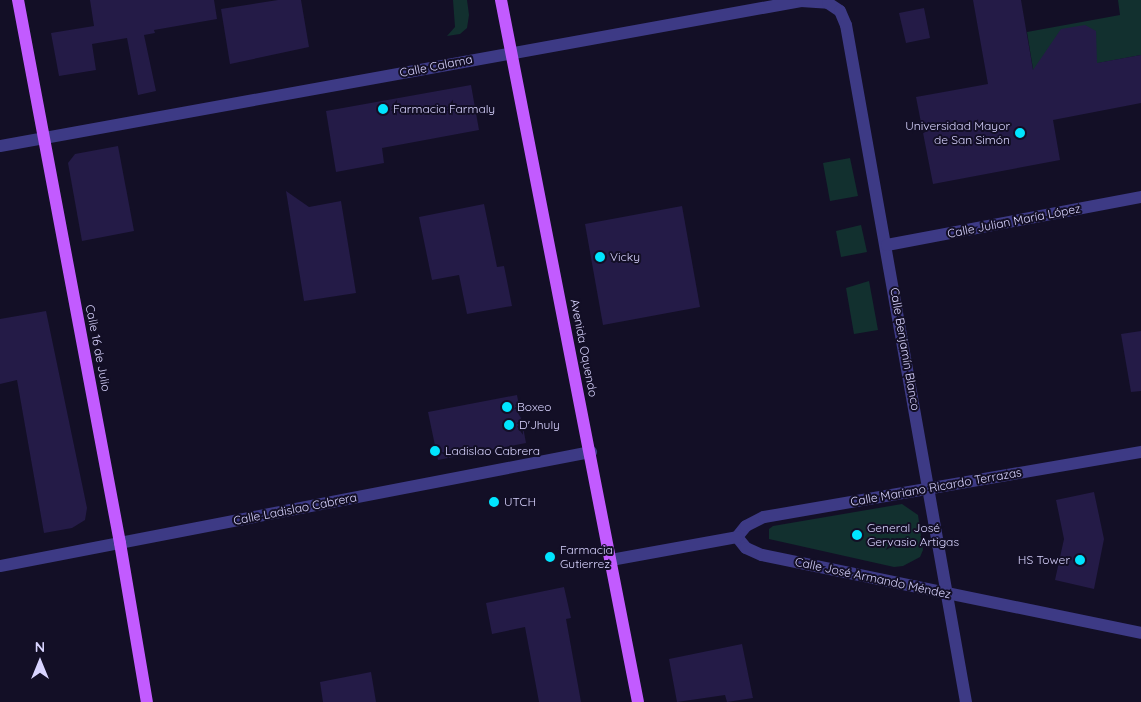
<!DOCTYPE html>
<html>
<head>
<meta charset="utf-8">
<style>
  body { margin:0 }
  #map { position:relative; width:1141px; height:702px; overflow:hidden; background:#130f26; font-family:Quicksand,sans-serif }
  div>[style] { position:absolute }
  .green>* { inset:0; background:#12302f }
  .building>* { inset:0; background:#241b47 }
  .minor>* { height:12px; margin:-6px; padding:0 6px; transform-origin:6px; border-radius:6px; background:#3d3a85 }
  .major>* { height:12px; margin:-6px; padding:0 6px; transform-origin:6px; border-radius:6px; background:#c25bff }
  .dots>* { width:14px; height:14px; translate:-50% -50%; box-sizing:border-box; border:2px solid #130f26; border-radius:50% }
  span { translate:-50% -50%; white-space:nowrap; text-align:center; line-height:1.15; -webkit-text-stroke:4px #130f26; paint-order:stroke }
  .street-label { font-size:12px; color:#d9d4ff }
  .poi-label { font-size:12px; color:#d9d4ff }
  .left { translate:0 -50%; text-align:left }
  .right { translate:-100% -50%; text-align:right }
  .north { position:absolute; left:15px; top:637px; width:50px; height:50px; -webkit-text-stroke:4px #130f26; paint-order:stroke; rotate:0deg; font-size:14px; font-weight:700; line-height:20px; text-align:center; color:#d9d4ff }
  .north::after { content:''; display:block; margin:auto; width:18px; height:22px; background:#d9d4ff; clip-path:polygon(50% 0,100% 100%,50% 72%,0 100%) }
</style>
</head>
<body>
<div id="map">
  <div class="green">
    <div style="clip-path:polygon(453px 0,467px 0,469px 15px,467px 28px,460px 34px,447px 36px,455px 27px)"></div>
    <div style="clip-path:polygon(1118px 0,1141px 0,1141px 55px,1034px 75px,1027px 32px,1120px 15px)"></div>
    <div style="clip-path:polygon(850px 158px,858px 196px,830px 201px,823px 163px)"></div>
    <div style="clip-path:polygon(861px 225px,867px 252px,841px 257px,836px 231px)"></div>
    <div style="clip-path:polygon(869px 281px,878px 330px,854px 334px,846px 288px)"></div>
    <div style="clip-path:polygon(902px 504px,918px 515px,923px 550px,920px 557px,903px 566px,894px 567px,769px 539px,769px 529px,773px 526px)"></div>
  </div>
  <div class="building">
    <div style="clip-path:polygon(90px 0,214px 0,217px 19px,154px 30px,155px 33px,144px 35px,156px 91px,138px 95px,127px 38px,92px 44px,96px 70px,59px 76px,51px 33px,94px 26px)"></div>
    <div style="clip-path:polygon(278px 0,301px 0,309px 47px,230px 64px,221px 9px)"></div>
    <div style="clip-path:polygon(973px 0,1021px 0,1033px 70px,1061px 29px,1085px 25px,1096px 31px,1097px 63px,1141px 55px,1141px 103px,1053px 120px,1060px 160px,933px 184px,916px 97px,988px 84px)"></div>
    <div style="clip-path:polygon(924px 8px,930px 38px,906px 43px,899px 13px)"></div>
    <div style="clip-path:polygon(471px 85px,479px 130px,382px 148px,384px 163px,336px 172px,326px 111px)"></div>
    <div style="clip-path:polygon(118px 146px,134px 231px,82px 241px,68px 163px,75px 154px)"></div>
    <div style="clip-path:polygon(286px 191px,309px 207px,341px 201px,356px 293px,304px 301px)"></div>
    <div style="clip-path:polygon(484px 204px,497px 267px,504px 266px,512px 306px,467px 314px,459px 275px,432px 280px,419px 217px)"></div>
    <div style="clip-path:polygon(682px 206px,700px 307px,603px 325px,585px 224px)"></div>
    <div style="clip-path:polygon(46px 311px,87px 508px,85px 520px,72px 528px,44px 533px,17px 380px,0 384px,0 319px)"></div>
    <div style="clip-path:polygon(1141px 331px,1141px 391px,1131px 392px,1121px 334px)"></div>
    <div style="clip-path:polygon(517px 395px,526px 443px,438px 460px,428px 412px)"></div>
    <div style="clip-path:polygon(1094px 492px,1104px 539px,1094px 589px,1055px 580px,1064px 539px,1056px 500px)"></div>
    <div style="clip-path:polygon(564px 587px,571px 618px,566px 619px,581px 702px,539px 702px,525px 627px,492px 634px,486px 603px)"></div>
    <div style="clip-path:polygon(742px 644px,753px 698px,727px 702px,725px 695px,677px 702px,669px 659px)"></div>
    <div style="clip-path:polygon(371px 672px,376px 702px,323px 702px,320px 682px)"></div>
  </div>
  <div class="minor">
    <div style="left:0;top:146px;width:814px;rotate:-10.26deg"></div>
    <div style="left:801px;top:1px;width:27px;rotate:4deg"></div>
    <div style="left:828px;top:3px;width:14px;rotate:34deg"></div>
    <div style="left:840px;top:11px;width:15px;rotate:67deg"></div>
    <div style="left:846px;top:25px;width:688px;rotate:79.95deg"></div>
    <div style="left:887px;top:245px;width:258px;rotate:-10.7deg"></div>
    <div style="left:737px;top:537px;width:14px;rotate:51deg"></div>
    <div style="left:746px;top:548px;width:17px;rotate:24deg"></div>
    <div style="left:762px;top:555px;width:387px;rotate:11.6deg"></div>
    <div style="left:737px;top:537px;width:14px;rotate:-51deg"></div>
    <div style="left:746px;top:526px;width:20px;rotate:-27deg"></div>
    <div style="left:764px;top:517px;width:383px;rotate:-9.8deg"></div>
    <div style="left:611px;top:560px;width:128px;rotate:-10.3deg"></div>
    <div style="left:0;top:566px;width:602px;rotate:-10.92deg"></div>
  </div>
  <div class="major">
    <div style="left:18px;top:0;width:552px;rotate:79.36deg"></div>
    <div style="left:120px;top:543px;width:161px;rotate:80.4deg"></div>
    <div style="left:501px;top:0;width:715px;rotate:78.96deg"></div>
  </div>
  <div class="dots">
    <div style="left:383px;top:109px;background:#00e5ff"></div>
    <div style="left:1020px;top:133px;background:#00e5ff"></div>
    <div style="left:600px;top:257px;background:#00e5ff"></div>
    <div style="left:507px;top:407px;background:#00e5ff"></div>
    <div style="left:509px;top:425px;background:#00e5ff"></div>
    <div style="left:435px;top:451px;background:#00e5ff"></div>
    <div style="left:494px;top:502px;background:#00e5ff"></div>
    <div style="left:857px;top:535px;background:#00e5ff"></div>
    <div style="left:550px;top:557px;background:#00e5ff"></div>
    <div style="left:1080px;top:560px;background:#00e5ff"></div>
  </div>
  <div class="street-label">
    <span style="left:436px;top:66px;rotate:-11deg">Calle Calama</span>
    <span style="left:1014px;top:221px;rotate:-11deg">Calle Julian María López</span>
    <span style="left:98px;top:348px;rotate:79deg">Calle 16 de Julio</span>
    <span style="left:584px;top:348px;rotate:79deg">Avenida Oquendo</span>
    <span style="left:905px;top:349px;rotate:80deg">Calle Benjamín Blanco</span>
    <span style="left:936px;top:487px;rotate:-10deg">Calle Mariano Ricardo Terrazas</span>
    <span style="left:295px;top:509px;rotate:-11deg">Calle Ladislao Cabrera</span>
    <span style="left:873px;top:578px;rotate:12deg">Calle José Armando Méndez</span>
  </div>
  <div class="poi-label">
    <span class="left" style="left:393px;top:109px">Farmacia Farmaly</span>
    <span class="right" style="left:1010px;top:133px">Universidad Mayor<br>de San Simón</span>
    <span class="left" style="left:610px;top:257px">Vicky</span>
    <span class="left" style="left:517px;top:407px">Boxeo</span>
    <span class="left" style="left:519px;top:425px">D'Jhuly</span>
    <span class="left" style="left:445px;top:451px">Ladislao Cabrera</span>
    <span class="left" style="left:504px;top:502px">UTCH</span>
    <span class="left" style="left:867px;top:535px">General José<br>Gervasio Artigas</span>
    <span class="left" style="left:560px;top:557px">Farmacia<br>Gutierrez</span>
    <span class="right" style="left:1070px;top:560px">HS Tower</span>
  </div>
  <div class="north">N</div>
</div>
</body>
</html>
